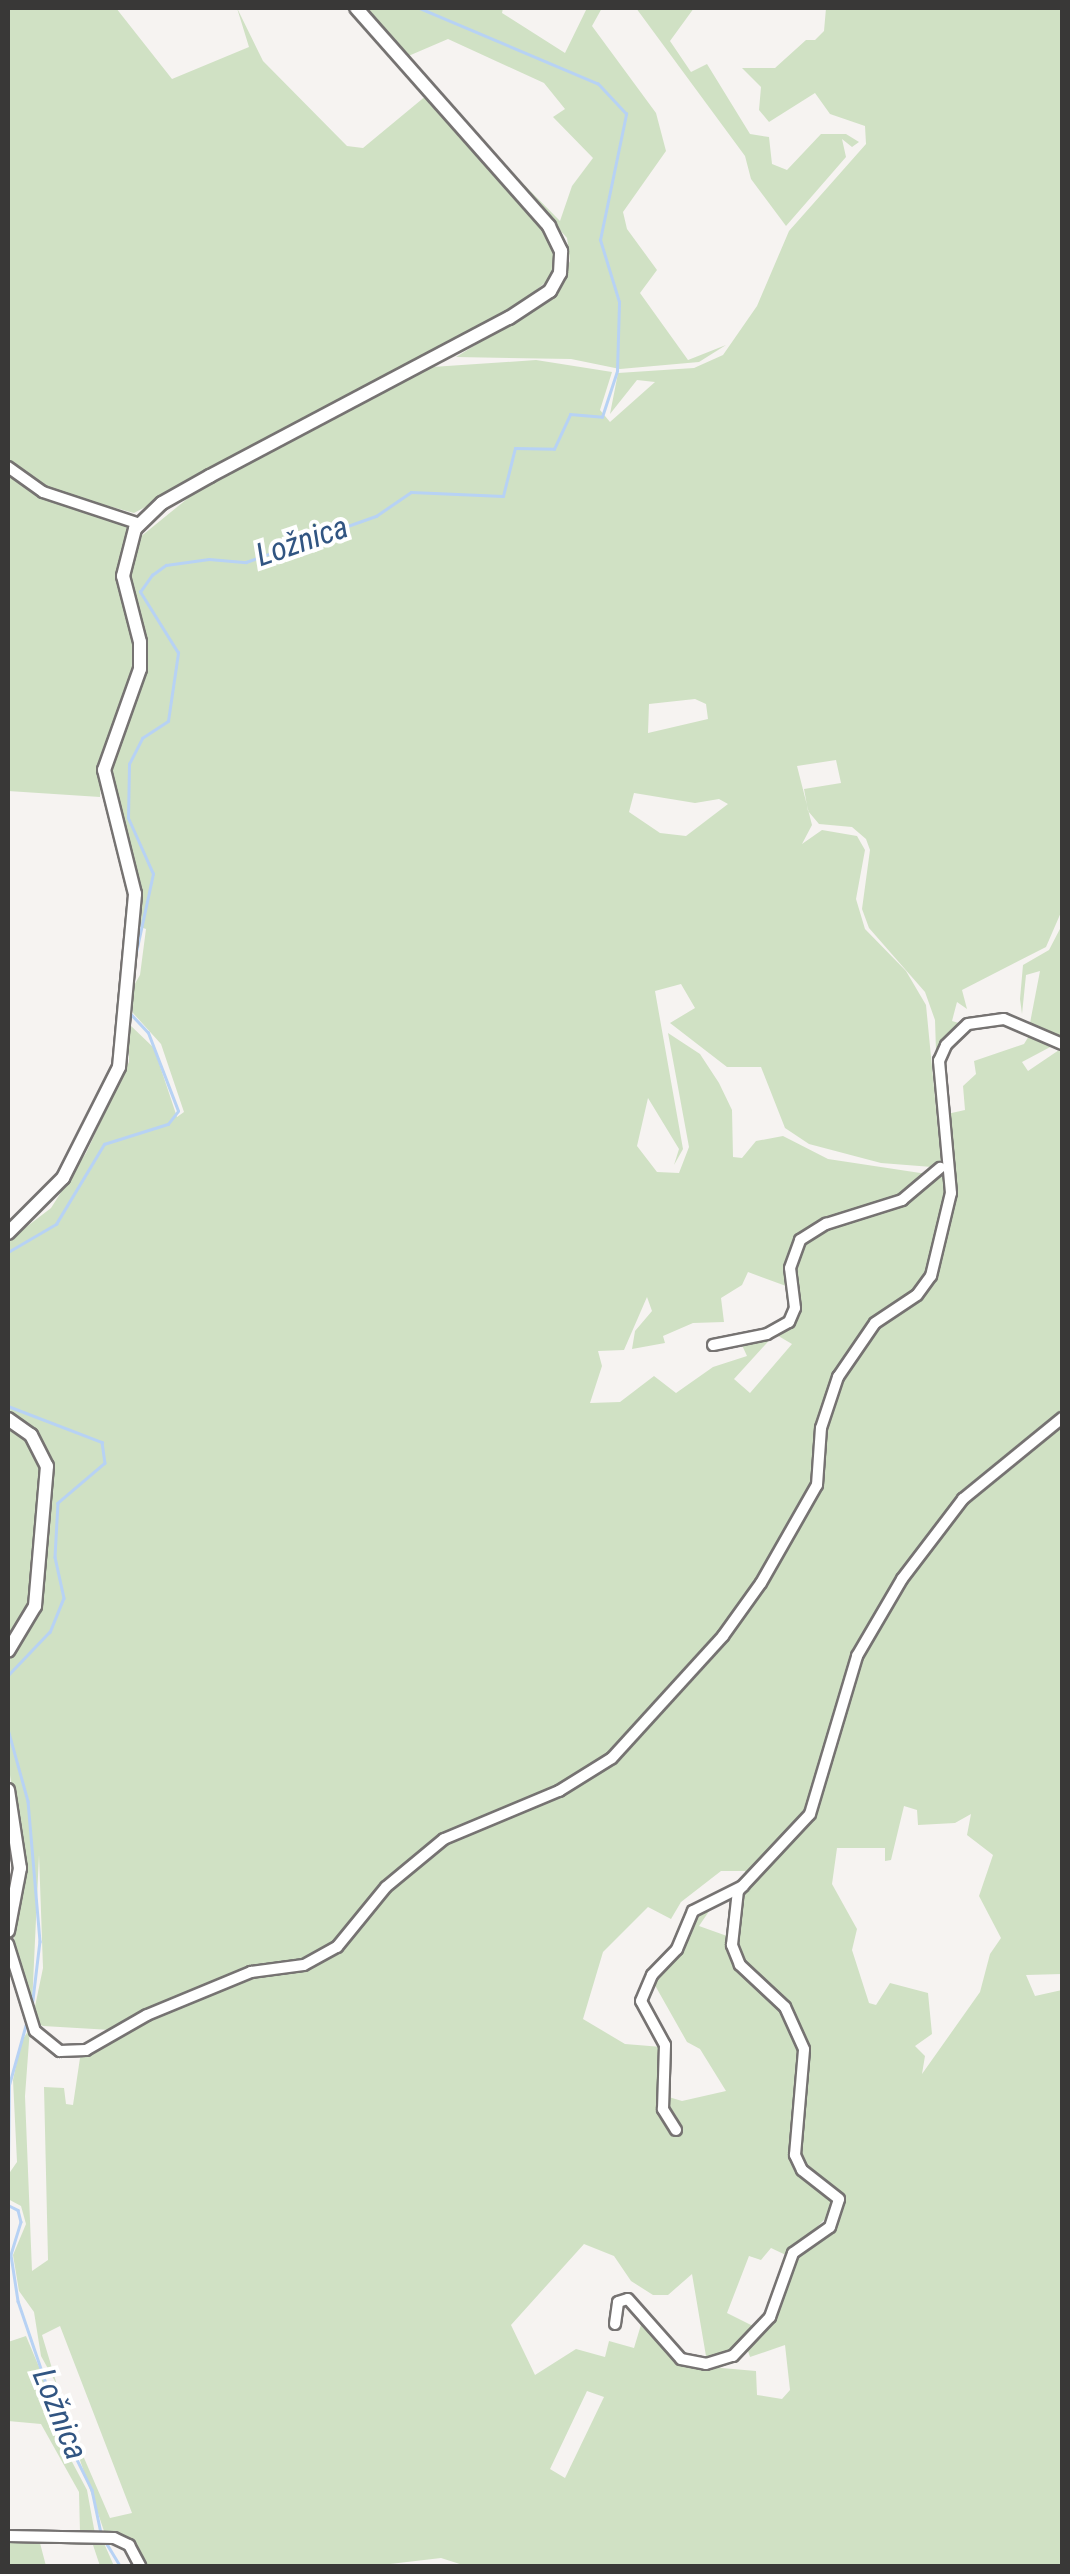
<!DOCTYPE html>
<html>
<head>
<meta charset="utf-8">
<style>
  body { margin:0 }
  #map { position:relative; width:1070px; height:2574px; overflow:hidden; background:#f6f3f1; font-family:"Roboto Condensed",sans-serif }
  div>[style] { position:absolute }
  .green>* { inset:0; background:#d0e1c4 }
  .stream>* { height:2.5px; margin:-1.25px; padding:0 1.25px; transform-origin:1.25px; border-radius:1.25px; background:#b7d2f4 }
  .roads { filter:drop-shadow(2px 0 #767372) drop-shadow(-2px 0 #767372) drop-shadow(0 2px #767372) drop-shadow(0 -2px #767372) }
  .minor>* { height:10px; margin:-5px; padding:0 5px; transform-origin:5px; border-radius:5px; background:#fff }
  .tertiary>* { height:12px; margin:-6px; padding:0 6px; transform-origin:6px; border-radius:6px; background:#fff }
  span { translate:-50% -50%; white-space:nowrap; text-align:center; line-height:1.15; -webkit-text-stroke:8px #fff; paint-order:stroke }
  .water-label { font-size:32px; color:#315582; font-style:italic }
  .frame { position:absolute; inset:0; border:10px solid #393837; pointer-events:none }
</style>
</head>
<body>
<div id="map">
  <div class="green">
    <div style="clip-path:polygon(8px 8px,116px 8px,172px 79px,249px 47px,237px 8px,263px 61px,347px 146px,363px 148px,427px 95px,547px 231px,554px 247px,553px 276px,505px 316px,134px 513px,46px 489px,8px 462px)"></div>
    <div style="clip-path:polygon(360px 8px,503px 8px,502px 13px,565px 53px,587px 8px,602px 8px,592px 26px,656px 113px,666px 151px,623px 212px,627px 229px,657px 270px,640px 293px,688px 360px,726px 345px,699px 362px,620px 369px,571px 359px,456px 357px,551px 298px,570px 261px,567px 238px,476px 136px,560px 221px,572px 186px,593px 158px,553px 117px,565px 109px,544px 83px,448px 39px,406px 57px)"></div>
    <div style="clip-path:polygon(636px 8px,694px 8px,670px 41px,691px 72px,707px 64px,750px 134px,769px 137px,772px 164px,787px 170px,821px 134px,846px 134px,859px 142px,852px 147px,842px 139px,846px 157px,786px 226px,751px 179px,745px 156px)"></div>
    <div style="clip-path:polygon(evenodd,826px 8px,1062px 8px,1062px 910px,1046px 947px,962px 990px,967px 1009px,957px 1002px,952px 1021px,962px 1024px,936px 1051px,935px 1020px,925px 992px,869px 928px,862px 909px,870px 850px,866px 839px,852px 827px,819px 824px,808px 811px,804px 789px,841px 783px,836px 760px,797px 766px,812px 825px,802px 844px,822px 830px,857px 836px,865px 850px,856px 899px,865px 929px,906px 971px,926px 1005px,941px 1160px,932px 1167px,881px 1163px,809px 1144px,785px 1128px,761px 1067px,727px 1067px,670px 1023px,695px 1008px,681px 984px,655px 991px,683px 1149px,674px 1165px,679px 1149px,648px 1098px,637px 1146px,657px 1172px,679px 1173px,689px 1147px,668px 1033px,700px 1054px,719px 1083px,732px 1110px,733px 1157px,742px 1158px,756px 1141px,783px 1136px,828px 1159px,927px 1174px,902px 1196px,799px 1235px,788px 1255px,786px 1286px,748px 1272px,742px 1285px,721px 1298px,724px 1322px,693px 1323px,663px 1336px,665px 1343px,632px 1349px,635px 1331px,652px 1311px,647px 1297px,624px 1350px,598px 1351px,602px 1366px,590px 1403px,620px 1402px,654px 1376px,676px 1393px,713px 1367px,747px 1356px,741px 1343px,786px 1320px,791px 1272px,807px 1235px,886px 1210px,942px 1175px,947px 1185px,935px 1258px,919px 1288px,870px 1324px,836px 1375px,818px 1428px,815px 1481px,774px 1559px,720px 1635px,611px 1754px,558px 1787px,441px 1836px,393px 1875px,335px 1943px,301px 1963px,263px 1968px,111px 2030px,43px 2026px,32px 2021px,43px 1968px,39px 1855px,32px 2005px,23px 1997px,14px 1937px,25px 1880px,8px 1761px,8px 1662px,43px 1602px,53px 1466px,33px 1427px,8px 1414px,8px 1241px,51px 1208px,86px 1153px,129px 1062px,129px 1024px,154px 1048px,177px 1117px,184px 1112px,161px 1044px,133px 1013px,130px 992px,140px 975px,146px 929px,135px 925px,110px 772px,142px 671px,129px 575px,134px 542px,203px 486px,432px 367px,536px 360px,612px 372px,600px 410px,610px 422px,655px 382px,637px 380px,610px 414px,618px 373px,694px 368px,723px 355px,757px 306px,789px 231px,866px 144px,865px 126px,830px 114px,815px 93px,769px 122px,759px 110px,761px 87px,742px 68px,775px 68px,806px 40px,815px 40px,824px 31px,826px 8px,695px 699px,706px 704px,708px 719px,648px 733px,649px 704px,695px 699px,826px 8px,634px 793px,695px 803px,719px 799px,728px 804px,686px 836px,660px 833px,629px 812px,634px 793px,826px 8px,775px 1334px,792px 1344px,750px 1393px,734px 1379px,775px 1334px)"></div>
    <div style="clip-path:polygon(8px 472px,43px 498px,127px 526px,119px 583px,135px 648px,133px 671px,102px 757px,100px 797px,8px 791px)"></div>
    <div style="clip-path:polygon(1062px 925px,1062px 1041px,1030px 1023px,1040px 971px,1026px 975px,1022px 1014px,1020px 999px,1023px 965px,1049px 950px)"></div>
    <div style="clip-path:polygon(evenodd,1032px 1031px,1054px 1045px,1022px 1062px,1028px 1071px,1062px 1048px,1062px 1974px,1026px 1975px,1035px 1996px,1062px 1990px,1062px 2566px,466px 2566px,441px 2558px,373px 2566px,148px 2566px,131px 2541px,105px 2534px,62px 2407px,110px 2518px,132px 2513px,60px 2326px,42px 2335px,57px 2385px,41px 2356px,34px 2312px,19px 2291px,13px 2255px,26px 2224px,21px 2206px,8px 2199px,8px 2175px,17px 2162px,13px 2080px,21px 2042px,30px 2028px,25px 2096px,32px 2271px,48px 2260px,44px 2087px,64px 2088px,66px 2104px,73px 2105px,80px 2058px,146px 2018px,253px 1975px,302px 1968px,338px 1950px,368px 1921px,389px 1887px,428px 1853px,561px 1795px,616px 1759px,723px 1641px,818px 1491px,824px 1421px,844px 1368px,876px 1324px,934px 1277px,953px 1197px,947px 1114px,965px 1110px,963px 1086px,976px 1074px,974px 1061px,1024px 1044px,1032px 1031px,904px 1806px,917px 1810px,918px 1825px,955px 1823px,971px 1814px,967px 1835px,993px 1855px,979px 1896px,1001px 1938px,990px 1954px,980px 1992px,922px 2074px,925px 2056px,915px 2046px,932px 2034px,928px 1993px,890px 1983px,876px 2005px,869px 2003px,852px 1950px,857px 1929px,832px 1884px,837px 1848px,885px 1848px,885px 1861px,891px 1860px,904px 1806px,1032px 1031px,721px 1871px,745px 1871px,747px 1877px,736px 1906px,735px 1949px,751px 1975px,782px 2000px,804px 2040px,799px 2159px,843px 2200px,835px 2215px,801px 2245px,776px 2308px,748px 2351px,750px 2357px,785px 2345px,790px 2390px,782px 2399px,757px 2395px,756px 2371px,687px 2365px,643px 2318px,634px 2348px,609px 2341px,605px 2357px,576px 2349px,535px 2375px,511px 2325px,584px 2244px,614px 2256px,631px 2281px,653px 2295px,668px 2295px,692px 2274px,707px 2362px,721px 2360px,759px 2329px,727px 2313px,749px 2256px,761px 2260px,771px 2248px,788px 2256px,836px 2208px,832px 2191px,809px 2180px,794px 2159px,802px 2079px,796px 2031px,777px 2001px,746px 1978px,727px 1936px,699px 1926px,716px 1901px,693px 1912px,675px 1956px,652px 1980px,687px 2042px,700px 2049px,726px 2091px,682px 2101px,662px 2095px,662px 2047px,625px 2044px,583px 2019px,603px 1952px,648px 1907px,671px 1919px,681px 1902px,721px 1871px,1032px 1031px,587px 2391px,604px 2397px,565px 2478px,550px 2469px,587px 2391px)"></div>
    <div style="clip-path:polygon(8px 1425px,27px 1437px,42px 1465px,31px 1606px,8px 1641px)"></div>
    <div style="clip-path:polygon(26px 2336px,50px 2393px,53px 2426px,87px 2490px,95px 2534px,80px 2533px,79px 2492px,41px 2424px,8px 2421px,8px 2342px)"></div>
    <div style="clip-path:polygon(8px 2538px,103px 2541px,114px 2566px,100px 2566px,93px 2545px,40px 2543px,46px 2566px,8px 2566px)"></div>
  </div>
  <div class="stream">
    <div style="left:135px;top:957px;width:85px;rotate:-77.8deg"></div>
    <div style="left:153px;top:874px;width:61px;rotate:-114.1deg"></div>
    <div style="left:128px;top:818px;width:54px;rotate:-88.9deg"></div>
    <div style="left:129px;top:764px;width:29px;rotate:-63deg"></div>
    <div style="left:142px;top:738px;width:31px;rotate:-33deg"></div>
    <div style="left:168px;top:721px;width:69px;rotate:-81.6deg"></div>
    <div style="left:178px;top:653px;width:72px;rotate:-121.9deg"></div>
    <div style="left:140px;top:592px;width:21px;rotate:-55deg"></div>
    <div style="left:152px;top:575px;width:17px;rotate:-36deg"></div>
    <div style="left:166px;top:565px;width:43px;rotate:-7.9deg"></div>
    <div style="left:209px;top:559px;width:37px;rotate:5deg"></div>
    <div style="left:246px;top:562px;width:138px;rotate:-19.5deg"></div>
    <div style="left:376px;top:516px;width:42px;rotate:-34.4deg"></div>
    <div style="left:411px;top:492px;width:92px;rotate:2.5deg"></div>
    <div style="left:503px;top:496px;width:49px;rotate:-76deg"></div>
    <div style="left:515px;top:448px;width:39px;rotate:1deg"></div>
    <div style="left:554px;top:449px;width:38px;rotate:-65deg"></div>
    <div style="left:570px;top:414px;width:32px;rotate:5deg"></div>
    <div style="left:602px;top:417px;width:48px;rotate:-71.9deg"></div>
    <div style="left:617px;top:371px;width:69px;rotate:-88.3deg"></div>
    <div style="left:619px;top:302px;width:65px;rotate:-107deg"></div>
    <div style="left:600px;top:240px;width:129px;rotate:-78.3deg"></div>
    <div style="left:626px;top:114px;width:41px;rotate:-133deg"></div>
    <div style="left:598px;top:84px;width:195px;rotate:-157.1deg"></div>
    <div style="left:8px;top:1252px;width:56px;rotate:-30.3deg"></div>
    <div style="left:56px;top:1224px;width:93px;rotate:-59deg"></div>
    <div style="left:104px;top:1144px;width:67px;rotate:-17.4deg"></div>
    <div style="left:168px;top:1124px;width:16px;rotate:-52deg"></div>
    <div style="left:178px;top:1111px;width:84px;rotate:-111deg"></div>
    <div style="left:148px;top:1033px;width:26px;rotate:-133deg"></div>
    <div style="left:8px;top:1406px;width:101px;rotate:21deg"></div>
    <div style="left:102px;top:1442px;width:21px;rotate:82deg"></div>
    <div style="left:105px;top:1463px;width:62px;rotate:139.6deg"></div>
    <div style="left:58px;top:1503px;width:54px;rotate:93.2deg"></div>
    <div style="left:55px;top:1557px;width:42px;rotate:77.6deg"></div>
    <div style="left:64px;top:1598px;width:37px;rotate:112deg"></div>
    <div style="left:50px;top:1632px;width:61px;rotate:133.7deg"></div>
    <div style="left:8px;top:1729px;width:75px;rotate:74.5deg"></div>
    <div style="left:28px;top:1801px;width:141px;rotate:85.1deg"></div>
    <div style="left:40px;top:1941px;width:67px;rotate:96.8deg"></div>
    <div style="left:8px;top:2164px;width:79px;rotate:-89.3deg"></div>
    <div style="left:9px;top:2085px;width:67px;rotate:-74.5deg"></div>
    <div style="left:8px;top:2205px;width:11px;rotate:27deg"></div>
    <div style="left:18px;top:2210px;width:12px;rotate:76deg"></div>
    <div style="left:21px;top:2222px;width:34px;rotate:107deg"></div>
    <div style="left:11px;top:2255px;width:47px;rotate:81.3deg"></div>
    <div style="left:18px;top:2301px;width:133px;rotate:71.2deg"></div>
    <div style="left:61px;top:2427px;width:70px;rotate:63.8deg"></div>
    <div style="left:92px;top:2490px;width:44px;rotate:78.2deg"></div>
    <div style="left:107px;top:2544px;width:26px;rotate:59deg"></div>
  </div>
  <div class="roads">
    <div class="minor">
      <div style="left:8px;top:467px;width:43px;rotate:35.5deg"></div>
      <div style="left:43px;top:492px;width:102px;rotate:18.3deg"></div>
      <div style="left:713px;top:1345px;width:55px;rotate:-11.5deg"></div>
      <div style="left:767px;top:1334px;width:25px;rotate:-29deg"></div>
      <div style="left:789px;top:1322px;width:15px;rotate:-67deg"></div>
      <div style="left:795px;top:1308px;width:40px;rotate:-97.1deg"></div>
      <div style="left:790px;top:1268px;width:30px;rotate:-70deg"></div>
      <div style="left:800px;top:1240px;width:31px;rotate:-32deg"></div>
      <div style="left:826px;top:1224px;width:80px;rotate:-17.5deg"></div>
      <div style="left:902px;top:1200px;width:50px;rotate:-40.1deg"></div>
      <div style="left:8px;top:1944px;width:91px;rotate:72.8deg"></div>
      <div style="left:35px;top:2031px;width:32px;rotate:39deg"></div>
      <div style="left:60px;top:2051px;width:26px;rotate:-2deg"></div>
      <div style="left:86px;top:2050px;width:70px;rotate:-29.8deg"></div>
      <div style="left:147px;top:2015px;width:113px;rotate:-22.5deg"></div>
      <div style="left:251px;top:1972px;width:53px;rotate:-7.5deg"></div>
      <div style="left:304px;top:1965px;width:38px;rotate:-29deg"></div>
      <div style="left:337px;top:1947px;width:77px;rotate:-50.8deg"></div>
      <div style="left:386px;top:1887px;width:75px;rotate:-39.6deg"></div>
      <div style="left:444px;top:1839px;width:125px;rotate:-22.7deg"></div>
      <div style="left:559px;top:1791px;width:62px;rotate:-31.9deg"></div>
      <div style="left:612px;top:1758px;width:165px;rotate:-47.7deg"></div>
      <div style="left:723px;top:1636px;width:65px;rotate:-54.4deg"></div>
      <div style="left:761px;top:1583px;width:113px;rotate:-60.3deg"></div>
      <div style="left:817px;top:1485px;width:57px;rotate:-86deg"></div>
      <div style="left:821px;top:1428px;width:54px;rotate:-71.6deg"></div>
      <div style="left:838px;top:1377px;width:65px;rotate:-55.6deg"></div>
      <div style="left:875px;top:1323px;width:50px;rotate:-33.7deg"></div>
      <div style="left:917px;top:1295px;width:24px;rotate:-54deg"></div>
      <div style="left:931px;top:1276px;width:85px;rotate:-76.5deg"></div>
      <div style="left:951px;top:1193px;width:133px;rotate:-95.2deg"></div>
      <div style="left:939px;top:1061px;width:17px;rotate:-66deg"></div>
      <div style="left:946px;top:1045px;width:30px;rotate:-44deg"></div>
      <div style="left:968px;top:1024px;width:36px;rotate:-8deg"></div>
      <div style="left:1004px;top:1019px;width:63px;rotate:23.3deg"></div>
      <div style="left:676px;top:2130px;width:25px;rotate:-122deg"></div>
      <div style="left:663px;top:2109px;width:64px;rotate:-88.2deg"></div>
      <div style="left:665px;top:2045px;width:50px;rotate:-118.6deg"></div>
      <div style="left:641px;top:2001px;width:28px;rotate:-67deg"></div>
      <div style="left:652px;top:1975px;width:36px;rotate:-46deg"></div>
      <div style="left:677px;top:1949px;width:41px;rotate:-67.2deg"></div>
      <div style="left:693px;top:1911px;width:56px;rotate:-26.6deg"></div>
      <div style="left:615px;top:2324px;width:22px;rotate:-82deg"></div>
      <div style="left:618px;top:2302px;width:10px;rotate:-17deg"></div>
      <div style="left:628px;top:2299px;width:80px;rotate:48.5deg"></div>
      <div style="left:681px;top:2359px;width:25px;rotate:11deg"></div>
      <div style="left:706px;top:2364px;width:28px;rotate:-17deg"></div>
      <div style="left:733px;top:2356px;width:54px;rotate:-46.5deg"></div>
      <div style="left:770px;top:2317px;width:68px;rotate:-70.2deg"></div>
      <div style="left:793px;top:2253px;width:45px;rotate:-35.1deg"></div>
      <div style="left:830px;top:2227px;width:29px;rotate:-72deg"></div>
      <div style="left:839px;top:2199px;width:47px;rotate:-141.9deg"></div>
      <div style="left:802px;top:2170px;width:17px;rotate:-115deg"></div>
      <div style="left:795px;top:2155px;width:106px;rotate:-85.1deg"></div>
      <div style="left:804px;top:2049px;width:46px;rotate:-114.3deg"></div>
      <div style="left:785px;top:2007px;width:62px;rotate:-137deg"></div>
      <div style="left:740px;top:1965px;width:22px;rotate:-112deg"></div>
      <div style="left:732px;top:1945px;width:54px;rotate:-83.7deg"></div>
      <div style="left:738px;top:1891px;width:105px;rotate:-46.9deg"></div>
      <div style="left:810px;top:1814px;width:165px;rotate:-73.4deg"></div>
      <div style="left:857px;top:1656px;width:89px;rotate:-59.7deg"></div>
      <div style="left:902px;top:1579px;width:101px;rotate:-52.7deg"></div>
      <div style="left:963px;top:1499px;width:128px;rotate:-39.3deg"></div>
      <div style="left:8px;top:2536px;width:106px;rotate:1.1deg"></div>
      <div style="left:114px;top:2538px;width:17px;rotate:25deg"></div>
      <div style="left:129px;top:2545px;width:24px;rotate:62deg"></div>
    </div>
    <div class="tertiary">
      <div style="left:8px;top:1233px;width:78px;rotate:-45deg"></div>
      <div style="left:63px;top:1178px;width:124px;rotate:-63.2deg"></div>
      <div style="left:119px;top:1067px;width:174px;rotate:-84.7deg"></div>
      <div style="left:135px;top:894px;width:128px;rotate:-104deg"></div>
      <div style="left:104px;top:770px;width:107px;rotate:-70.4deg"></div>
      <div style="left:140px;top:669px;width:27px;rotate:-90deg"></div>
      <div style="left:140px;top:642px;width:68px;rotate:-104.4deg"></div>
      <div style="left:123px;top:576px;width:49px;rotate:-75.7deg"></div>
      <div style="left:135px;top:529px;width:37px;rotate:-44deg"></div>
      <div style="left:162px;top:503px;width:55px;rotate:-29.4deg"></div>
      <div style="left:210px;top:476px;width:338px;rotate:-27.9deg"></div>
      <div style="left:509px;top:318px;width:49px;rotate:-33.4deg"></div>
      <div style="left:550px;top:291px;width:21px;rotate:-61deg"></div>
      <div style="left:560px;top:273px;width:22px;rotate:-87deg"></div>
      <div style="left:561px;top:251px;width:28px;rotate:-116deg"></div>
      <div style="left:549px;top:226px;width:291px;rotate:-131.5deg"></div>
      <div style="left:8px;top:1419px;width:28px;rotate:35deg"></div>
      <div style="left:31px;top:1435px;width:35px;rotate:63deg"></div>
      <div style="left:47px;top:1466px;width:141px;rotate:94.9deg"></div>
      <div style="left:35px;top:1606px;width:52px;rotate:121deg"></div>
      <div style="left:8px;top:1790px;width:79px;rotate:81.3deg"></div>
      <div style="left:20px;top:1868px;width:64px;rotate:100.8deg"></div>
    </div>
  </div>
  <div class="water-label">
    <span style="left:302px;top:541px;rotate:-19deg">Ložnica</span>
    <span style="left:60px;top:2414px;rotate:68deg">Ložnica</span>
  </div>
  <div class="frame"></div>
</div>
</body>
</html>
